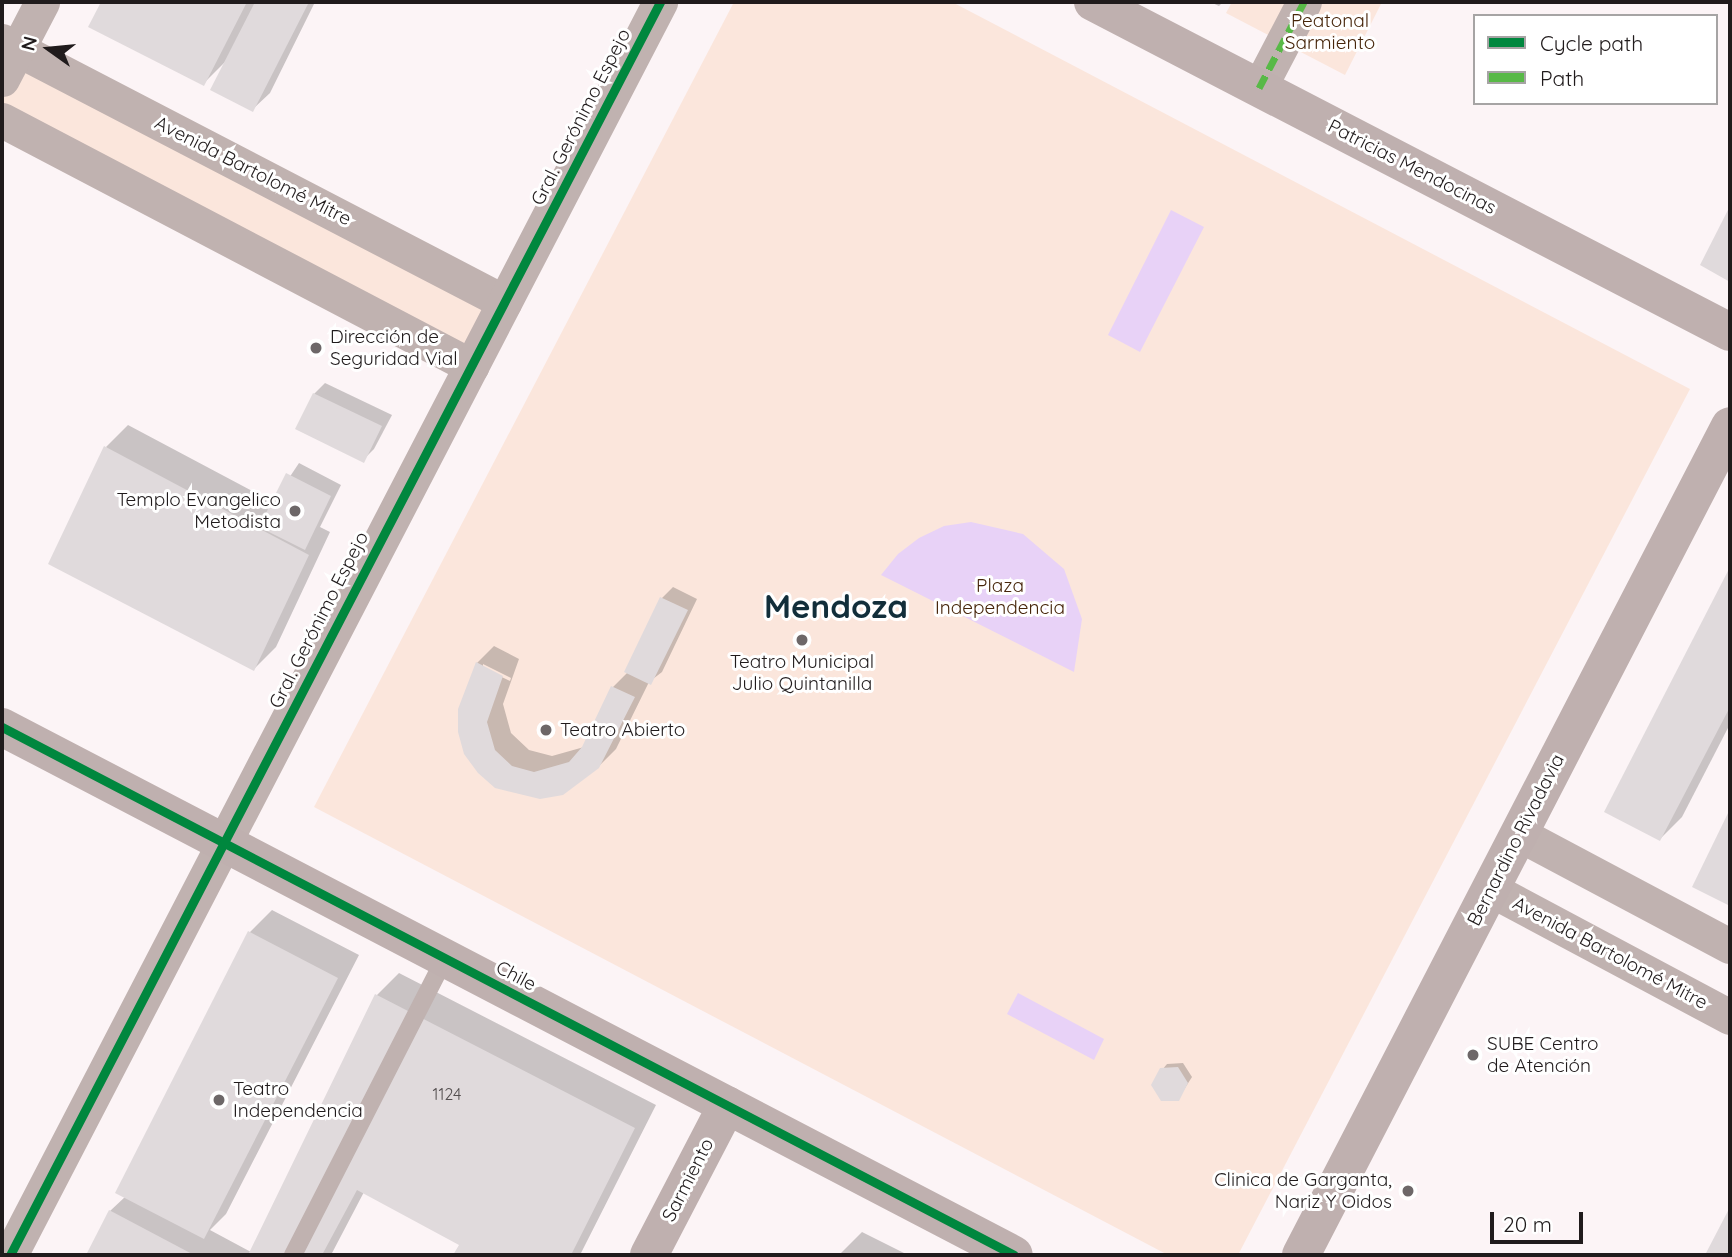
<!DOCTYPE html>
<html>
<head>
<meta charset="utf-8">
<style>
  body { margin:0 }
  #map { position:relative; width:1732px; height:1257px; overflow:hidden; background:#fcf4f6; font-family:Quicksand,sans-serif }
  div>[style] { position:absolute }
  .green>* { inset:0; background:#fbe6dc }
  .water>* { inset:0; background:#e8d2f7 }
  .shadow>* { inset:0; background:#0003 }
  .building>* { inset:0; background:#e0dadc }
  .lane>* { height:18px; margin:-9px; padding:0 9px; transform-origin:9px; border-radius:9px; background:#c0b2b0 }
  .street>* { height:35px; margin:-17.5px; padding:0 17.5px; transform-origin:17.5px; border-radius:17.5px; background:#c0b2b0 }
  .secondary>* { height:38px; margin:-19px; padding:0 19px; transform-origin:19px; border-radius:19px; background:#bfb0af }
  .quiet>* { height:7px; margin-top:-3.5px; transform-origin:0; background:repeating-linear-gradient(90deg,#58b947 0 14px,transparent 0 21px) }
  .cycleway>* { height:9px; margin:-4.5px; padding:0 4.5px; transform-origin:4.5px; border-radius:4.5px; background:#00873e }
  .dots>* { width:19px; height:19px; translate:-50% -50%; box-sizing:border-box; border:4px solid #fff; border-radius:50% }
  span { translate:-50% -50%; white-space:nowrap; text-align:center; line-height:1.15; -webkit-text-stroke:6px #fff; paint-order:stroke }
  .number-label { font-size:16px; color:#534e4f }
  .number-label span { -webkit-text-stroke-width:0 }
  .park-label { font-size:19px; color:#46250a }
  .street-label { font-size:19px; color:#201b1c }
  .poi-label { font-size:19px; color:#201b1c }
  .left { translate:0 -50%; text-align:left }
  .right { translate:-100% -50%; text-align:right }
  .town-label { font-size:33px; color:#122e3a; font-weight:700 }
  .frame { position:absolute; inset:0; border:4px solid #201b1c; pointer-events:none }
  .legend { position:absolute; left:1473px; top:14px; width:245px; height:91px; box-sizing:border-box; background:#fff; border:2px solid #a6a4a4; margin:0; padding:9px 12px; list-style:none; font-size:21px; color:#201b1c }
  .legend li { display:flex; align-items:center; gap:14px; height:35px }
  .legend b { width:35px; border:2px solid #a6a4a4 }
  .north { position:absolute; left:14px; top:14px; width:70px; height:70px; -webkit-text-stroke:5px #fff; paint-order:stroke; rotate:285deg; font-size:19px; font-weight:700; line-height:28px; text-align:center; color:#201b1c }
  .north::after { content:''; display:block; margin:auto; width:24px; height:32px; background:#201b1c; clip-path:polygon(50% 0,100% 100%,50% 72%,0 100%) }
  .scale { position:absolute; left:1490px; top:1212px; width:93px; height:32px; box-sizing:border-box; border:4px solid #201b1c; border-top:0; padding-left:9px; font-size:21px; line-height:24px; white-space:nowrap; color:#201b1c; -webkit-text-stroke:5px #fff; paint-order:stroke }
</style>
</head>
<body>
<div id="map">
  <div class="green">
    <div style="clip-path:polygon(734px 2px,952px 2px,1690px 389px,1238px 1255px,1168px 1255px,314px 807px)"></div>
    <div style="clip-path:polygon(1232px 2px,1382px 2px,1345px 75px,1226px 13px)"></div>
    <div style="clip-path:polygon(2px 41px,504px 302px,471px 366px,2px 120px)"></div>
  </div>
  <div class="water">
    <div style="clip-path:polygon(1171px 210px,1204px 227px,1140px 352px,1108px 335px)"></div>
    <div style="clip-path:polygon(971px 522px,1023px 534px,1064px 569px,1082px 619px,1074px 672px,881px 575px,898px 554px,919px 538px,944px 526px)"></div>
    <div style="clip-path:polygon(1018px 993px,1104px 1039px,1094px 1060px,1007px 1014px)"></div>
  </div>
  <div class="shadow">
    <div style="clip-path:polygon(103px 2px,315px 2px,270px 93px,253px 109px,226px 61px,203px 84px,90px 27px)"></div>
    <div style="clip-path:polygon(1210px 2px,1223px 2px,1219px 6px)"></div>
    <div style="clip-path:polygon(325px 383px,392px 415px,374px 449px,363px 460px,314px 394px)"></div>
    <div style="clip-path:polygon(128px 425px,273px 502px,299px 463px,341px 485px,320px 527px,330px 532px,276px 647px,254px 669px,106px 447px)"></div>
    <div style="clip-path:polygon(1730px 571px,1730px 724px,1682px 817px,1660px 839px,1606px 811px)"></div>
    <div style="clip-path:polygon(evenodd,673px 587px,697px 599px,662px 672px,649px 682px,616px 749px,598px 767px,496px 787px,477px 663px,494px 646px,519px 659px,503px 704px,511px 733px,529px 750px,552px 756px,584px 747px,613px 687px,628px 672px,662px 598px,673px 587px,483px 664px,511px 678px,510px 681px,483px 668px,483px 664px)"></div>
    <div style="clip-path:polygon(272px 910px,359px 955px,226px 1214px,210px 1230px,251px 1252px,377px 995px,399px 973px,656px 1105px,580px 1255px,455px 1255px,461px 1244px,364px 1192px,331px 1255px,88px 1255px,110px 1211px,126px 1196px,250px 932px)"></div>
    <div style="clip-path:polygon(1183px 1063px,1192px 1077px,1178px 1099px,1162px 1070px,1167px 1064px)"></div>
    <div style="clip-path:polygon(862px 1232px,908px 1255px,839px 1255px)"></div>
  </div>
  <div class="building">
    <div style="clip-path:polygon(101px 2px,247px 2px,204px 86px,88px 27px)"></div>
    <div style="clip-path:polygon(255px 2px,309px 2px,253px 112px,210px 90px)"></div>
    <div style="clip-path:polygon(1730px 206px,1730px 282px,1700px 265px)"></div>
    <div style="clip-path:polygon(313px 393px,382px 426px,364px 463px,295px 429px)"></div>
    <div style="clip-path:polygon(104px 446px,309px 555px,254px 671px,48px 564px)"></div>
    <div style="clip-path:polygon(286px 473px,331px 496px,305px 550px,259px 527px)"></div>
    <div style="clip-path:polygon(1730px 567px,1730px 707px,1660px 841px,1604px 812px)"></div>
    <div style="clip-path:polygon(660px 597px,688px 610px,651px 685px,624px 672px)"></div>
    <div style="clip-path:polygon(476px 662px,503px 676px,487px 722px,495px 750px,512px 766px,534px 772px,569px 762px,582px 747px,611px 686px,635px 697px,599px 768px,563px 795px,540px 799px,495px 788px,478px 773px,464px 754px,458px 732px,458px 709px)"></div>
    <div style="clip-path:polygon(1730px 809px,1730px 906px,1692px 887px)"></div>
    <div style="clip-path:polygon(248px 931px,338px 978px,204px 1239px,115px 1193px)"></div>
    <div style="clip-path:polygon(375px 994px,635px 1128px,571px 1255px,453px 1255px,459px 1245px,357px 1190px,322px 1255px,248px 1255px)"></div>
    <div style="clip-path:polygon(1178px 1067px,1188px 1083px,1179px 1101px,1161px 1101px,1151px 1085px,1160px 1068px)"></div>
    <div style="clip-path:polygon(1730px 1207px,1730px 1255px,1705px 1255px)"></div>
    <div style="clip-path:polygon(109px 1210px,194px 1255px,86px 1255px)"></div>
  </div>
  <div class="lane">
    <div style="left:293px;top:1255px;width:334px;rotate:-62.9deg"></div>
  </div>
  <div class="street">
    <div style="left:2px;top:41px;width:566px;rotate:27.47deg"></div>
    <div style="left:2px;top:79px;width:87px;rotate:-62.5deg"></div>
    <div style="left:1259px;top:88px;width:97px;rotate:-62.4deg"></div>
    <div style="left:2px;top:120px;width:530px;rotate:27.68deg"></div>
    <div style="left:1519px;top:834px;width:239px;rotate:28deg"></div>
    <div style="left:1490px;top:889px;width:272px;rotate:28.1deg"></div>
    <div style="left:10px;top:1255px;width:1412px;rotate:-62.58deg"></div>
  </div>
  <div class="secondary">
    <div style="left:1093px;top:2px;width:717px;rotate:27.39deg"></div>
    <div style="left:2px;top:727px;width:1141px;rotate:27.55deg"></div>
    <div style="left:649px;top:1255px;width:169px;rotate:-62.5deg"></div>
    <div style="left:1301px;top:1255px;width:933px;rotate:-62.64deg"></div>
  </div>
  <div class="quiet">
    <div style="left:1259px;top:88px;width:97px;rotate:-62.4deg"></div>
  </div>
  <div class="cycleway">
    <div style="left:2px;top:727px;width:1141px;rotate:27.55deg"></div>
    <div style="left:10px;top:1255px;width:1412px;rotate:-62.58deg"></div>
  </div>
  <div class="dots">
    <div style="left:316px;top:348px;background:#6d6768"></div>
    <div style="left:295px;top:511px;background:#6d6768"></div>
    <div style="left:802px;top:640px;background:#6d6768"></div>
    <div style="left:546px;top:730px;background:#6d6768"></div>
    <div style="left:1473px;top:1055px;background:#6d6768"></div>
    <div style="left:219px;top:1100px;background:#6d6768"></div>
    <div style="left:1408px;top:1191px;background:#6d6768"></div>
  </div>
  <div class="number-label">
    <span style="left:447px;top:1094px">1124</span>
  </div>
  <div class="park-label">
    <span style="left:1330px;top:32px">Peatonal<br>Sarmiento</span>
    <span style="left:1000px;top:597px">Plaza<br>Independencia</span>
  </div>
  <div class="street-label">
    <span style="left:581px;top:117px;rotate:-63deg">Gral. Gerónimo Espejo</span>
    <span style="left:1412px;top:167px;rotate:27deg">Patricias Mendocinas</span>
    <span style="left:253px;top:171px;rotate:27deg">Avenida Bartolomé Mitre</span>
    <span style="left:319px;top:620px;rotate:-63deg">Gral. Gerónimo Espejo</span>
    <span style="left:1516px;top:840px;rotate:-63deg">Bernardino Rivadavia</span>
    <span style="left:1610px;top:953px;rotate:28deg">Avenida Bartolomé Mitre</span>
    <span style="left:516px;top:976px;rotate:28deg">Chile</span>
    <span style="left:688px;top:1180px;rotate:-63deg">Sarmiento</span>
  </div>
  <div class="poi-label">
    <span class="left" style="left:330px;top:348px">Dirección de<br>Seguridad Vial</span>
    <span class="right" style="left:281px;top:511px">Templo Evangelico<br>Metodista</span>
    <span style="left:802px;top:673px">Teatro Municipal<br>Julio Quintanilla</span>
    <span class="left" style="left:560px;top:730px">Teatro Abierto</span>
    <span class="left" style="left:1487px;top:1055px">SUBE Centro<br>de Atención</span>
    <span class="left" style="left:233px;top:1100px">Teatro<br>Independencia</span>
    <span class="right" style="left:1392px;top:1191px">Clinica de Garganta,<br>Nariz Y Oidos</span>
  </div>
  <div class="town-label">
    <span style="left:836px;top:606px">Mendoza</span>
  </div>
  <div class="frame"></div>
  <ul class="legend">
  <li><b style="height:9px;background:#00873e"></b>Cycle path</li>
  <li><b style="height:9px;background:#58b947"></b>Path</li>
  </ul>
  <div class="north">N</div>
  <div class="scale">20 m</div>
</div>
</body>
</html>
